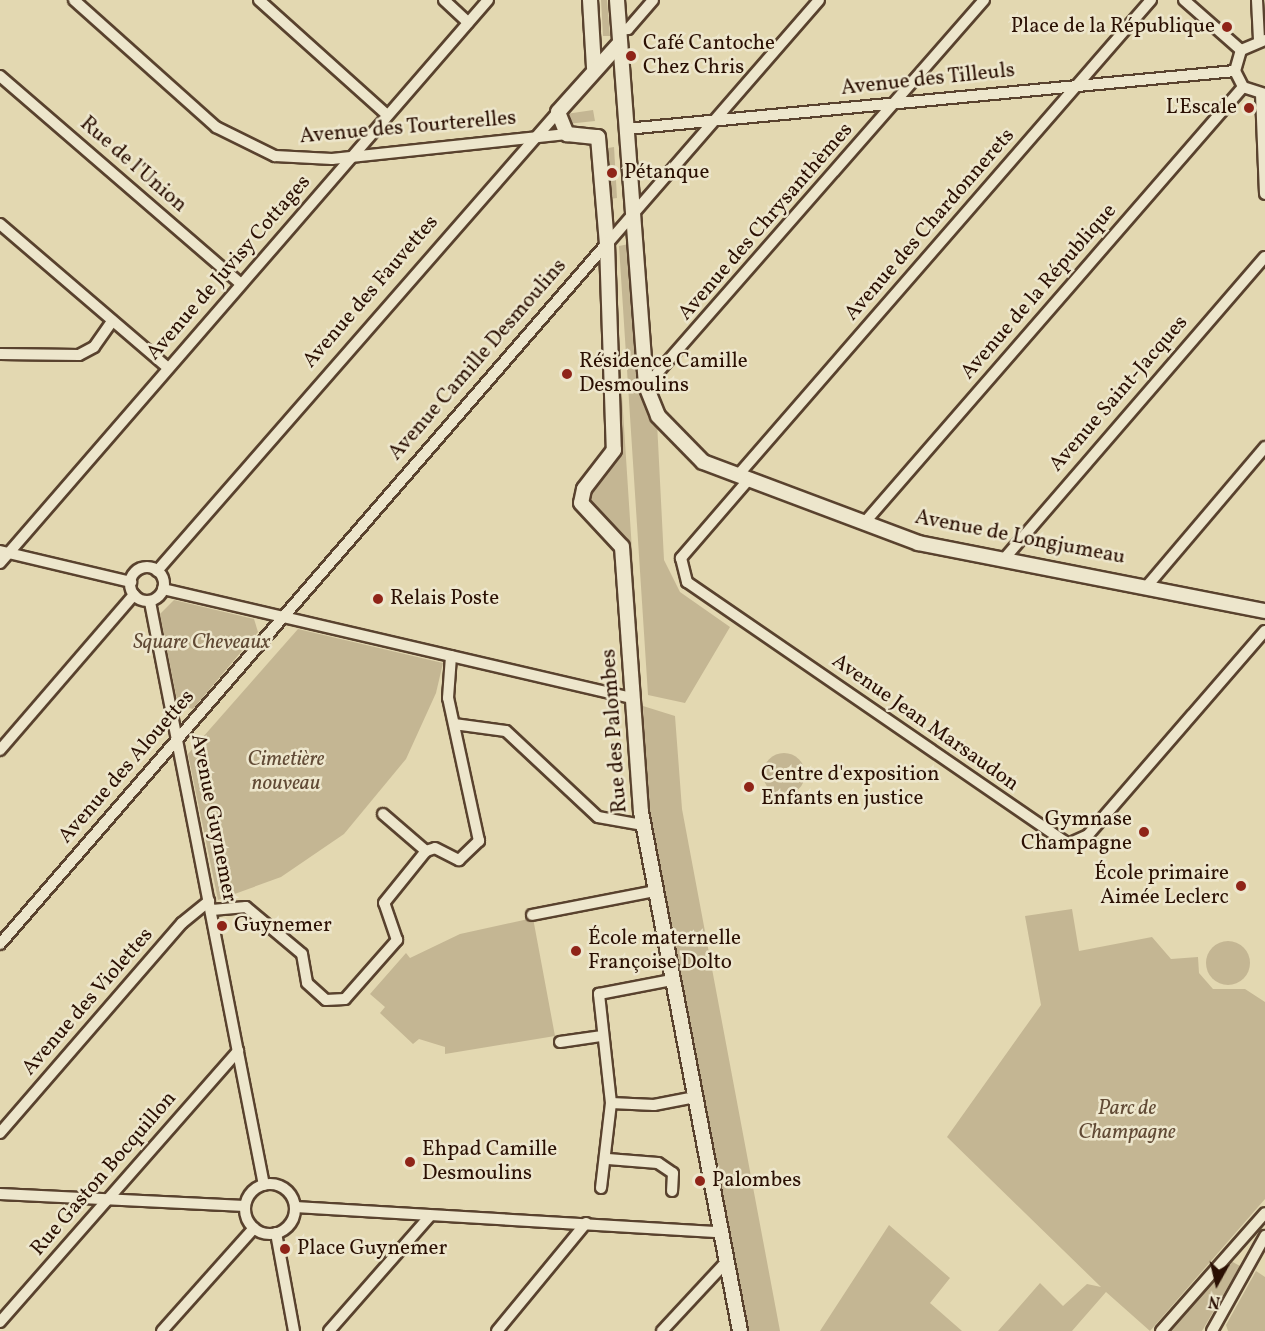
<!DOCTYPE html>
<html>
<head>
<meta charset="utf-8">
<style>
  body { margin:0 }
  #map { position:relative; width:1265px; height:1331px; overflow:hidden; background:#e3d8b1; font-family:Vollkorn,serif }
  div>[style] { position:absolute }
  .green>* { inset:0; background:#c4b693 }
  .round { border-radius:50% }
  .roads { filter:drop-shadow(2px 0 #59422e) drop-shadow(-2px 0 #59422e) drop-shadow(0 2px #59422e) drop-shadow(0 -2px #59422e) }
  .minor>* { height:10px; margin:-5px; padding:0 5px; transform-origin:5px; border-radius:5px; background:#ede6cc }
  .minor>.ring { margin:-5px; padding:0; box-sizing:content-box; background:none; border:10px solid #ede6cc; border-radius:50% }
  .tertiary>* { height:14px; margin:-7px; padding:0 7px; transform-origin:7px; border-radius:7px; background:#ede6cc }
  .dots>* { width:16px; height:16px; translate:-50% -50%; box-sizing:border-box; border:3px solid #ede6cc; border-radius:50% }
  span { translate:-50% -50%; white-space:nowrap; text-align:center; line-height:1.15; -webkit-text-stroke:5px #ede6cc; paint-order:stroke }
  .poi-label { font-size:21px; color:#2b1003 }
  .right { translate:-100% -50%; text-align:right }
  .left { translate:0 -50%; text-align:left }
  .street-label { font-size:21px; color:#2b1003 }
  .park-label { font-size:21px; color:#614a35; font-style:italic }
  .north { position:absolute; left:1187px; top:1253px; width:60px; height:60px; -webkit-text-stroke:4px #ede6cc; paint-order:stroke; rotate:188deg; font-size:16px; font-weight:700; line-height:24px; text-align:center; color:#2b1003 }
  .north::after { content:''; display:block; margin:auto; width:21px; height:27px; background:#2b1003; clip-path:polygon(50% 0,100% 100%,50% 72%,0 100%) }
</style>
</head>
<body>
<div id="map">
  <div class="green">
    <div style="clip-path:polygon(601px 0,607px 0,610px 36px,603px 36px)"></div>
    <div style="clip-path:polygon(593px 110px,595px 121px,567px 124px,566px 114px)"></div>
    <div style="clip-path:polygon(614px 147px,617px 198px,610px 199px,608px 148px)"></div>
    <div style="clip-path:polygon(629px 244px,639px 384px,657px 422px,664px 560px,680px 592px,730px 627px,685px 703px,648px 695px,619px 246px)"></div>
    <div style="clip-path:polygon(614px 272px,640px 674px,635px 674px,626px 543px,591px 509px,586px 497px,619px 449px)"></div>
    <div style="clip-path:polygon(174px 600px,254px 619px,258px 632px,193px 709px,178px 705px,160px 614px)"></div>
    <div style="clip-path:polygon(298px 629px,443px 663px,436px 693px,406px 759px,344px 834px,281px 877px,218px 900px,188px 754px)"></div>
    <div style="clip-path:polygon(643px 706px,675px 716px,682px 809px,780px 1331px,745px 1331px,648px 825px)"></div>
    <div class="round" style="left:763px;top:753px;width:42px;height:42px"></div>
    <div style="clip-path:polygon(1072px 909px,1079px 951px,1152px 937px,1171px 959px,1198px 957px,1199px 973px,1213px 989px,1245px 989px,1265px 1002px,1265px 1199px,1150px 1331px,1106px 1292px,1072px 1331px,998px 1331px,1040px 1283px,1063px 1306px,1087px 1284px,1101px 1287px,947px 1137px,1041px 1005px,1025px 916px)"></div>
    <div style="clip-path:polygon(533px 918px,555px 1036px,445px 1054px,445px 1047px,419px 1039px,413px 1044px,380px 1013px,385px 1007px,370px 994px,406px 953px,410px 958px,460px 934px)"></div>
    <div class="round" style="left:1206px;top:941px;width:44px;height:44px"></div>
    <div style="clip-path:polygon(889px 1225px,950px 1278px,930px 1303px,962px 1331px,820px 1331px)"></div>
    <div style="clip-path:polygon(1229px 1260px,1240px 1266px,1202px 1331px,1170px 1331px)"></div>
    <div style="clip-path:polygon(1256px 1271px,1265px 1277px,1265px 1331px,1228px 1331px,1226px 1325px)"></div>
  </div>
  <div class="roads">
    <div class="minor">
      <div style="left:74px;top:0;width:191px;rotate:41.8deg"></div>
      <div style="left:216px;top:127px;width:66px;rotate:26.2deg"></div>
      <div style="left:275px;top:156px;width:57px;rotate:3deg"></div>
      <div style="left:332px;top:159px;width:236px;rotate:-6.1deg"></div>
      <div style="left:259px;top:0;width:172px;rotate:41.9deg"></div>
      <div style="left:444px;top:0;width:33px;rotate:43deg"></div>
      <div style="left:1184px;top:0;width:76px;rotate:41.3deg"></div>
      <div style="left:1257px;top:0;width:40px;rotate:87.1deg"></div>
      <div style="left:619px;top:30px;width:9px;rotate:-6deg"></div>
      <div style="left:628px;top:29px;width:38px;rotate:-49deg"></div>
      <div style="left:1265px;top:40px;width:26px;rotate:157deg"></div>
      <div style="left:1241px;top:50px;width:22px;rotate:106deg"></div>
      <div style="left:1235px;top:71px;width:18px;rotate:63deg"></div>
      <div style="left:1243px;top:87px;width:23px;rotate:18deg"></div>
      <div style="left:0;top:76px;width:318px;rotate:40.8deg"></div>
      <div style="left:1261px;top:94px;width:100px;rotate:87.7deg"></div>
      <div style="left:626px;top:129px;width:612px;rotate:-5.44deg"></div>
      <div style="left:0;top:224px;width:221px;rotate:40.6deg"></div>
      <div style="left:607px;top:244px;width:323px;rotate:-49deg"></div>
      <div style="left:0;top:354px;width:79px;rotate:0.7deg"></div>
      <div style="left:79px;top:355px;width:17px;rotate:-28deg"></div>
      <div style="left:94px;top:347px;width:32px;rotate:-55deg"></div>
      <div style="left:646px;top:386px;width:513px;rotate:-48.79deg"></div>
      <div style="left:739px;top:474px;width:628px;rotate:-49deg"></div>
      <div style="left:750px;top:478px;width:106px;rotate:130.8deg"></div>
      <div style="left:681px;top:558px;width:25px;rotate:76deg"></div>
      <div style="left:687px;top:582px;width:462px;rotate:34.5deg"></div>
      <div style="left:1068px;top:844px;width:22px;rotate:-24deg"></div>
      <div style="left:1088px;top:835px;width:270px;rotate:-49.1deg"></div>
      <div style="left:865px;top:522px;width:576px;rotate:-49.01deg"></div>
      <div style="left:0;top:551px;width:135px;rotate:13.3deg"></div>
      <div style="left:1004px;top:559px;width:399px;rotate:-49.2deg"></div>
      <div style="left:0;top:563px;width:745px;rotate:-49.08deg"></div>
      <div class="ring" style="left:130px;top:567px;width:24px;height:24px"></div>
      <div style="left:157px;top:571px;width:609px;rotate:-48.86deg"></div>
      <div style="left:1148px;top:585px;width:181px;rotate:-49.7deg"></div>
      <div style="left:163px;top:589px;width:481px;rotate:13.1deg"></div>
      <div style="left:150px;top:602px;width:594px;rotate:78.94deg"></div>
      <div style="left:454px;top:724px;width:52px;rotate:7.7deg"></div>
      <div style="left:506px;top:731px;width:126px;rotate:43.1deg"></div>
      <div style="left:598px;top:817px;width:46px;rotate:10.1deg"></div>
      <div style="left:0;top:750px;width:205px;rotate:-49.2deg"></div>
      <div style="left:383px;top:814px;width:57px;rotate:40.7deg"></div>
      <div style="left:212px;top:910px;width:34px;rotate:-5deg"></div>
      <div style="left:246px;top:907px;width:73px;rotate:40deg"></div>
      <div style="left:302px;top:954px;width:29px;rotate:80deg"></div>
      <div style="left:307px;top:983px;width:25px;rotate:42deg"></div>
      <div style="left:326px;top:1000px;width:19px;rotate:-3deg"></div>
      <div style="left:345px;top:999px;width:79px;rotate:-48.6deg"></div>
      <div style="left:397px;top:940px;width:39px;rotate:-109deg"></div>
      <div style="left:384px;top:903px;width:67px;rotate:-51.1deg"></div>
      <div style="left:426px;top:851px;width:9px;rotate:-18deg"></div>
      <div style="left:435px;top:848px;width:27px;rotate:27deg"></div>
      <div style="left:459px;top:860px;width:28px;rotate:-44deg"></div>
      <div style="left:479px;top:841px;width:146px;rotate:-102.2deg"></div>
      <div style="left:448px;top:698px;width:42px;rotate:-85.9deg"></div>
      <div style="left:532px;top:915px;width:125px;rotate:-11deg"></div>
      <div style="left:0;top:944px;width:921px;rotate:-49.1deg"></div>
      <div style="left:560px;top:1042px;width:41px;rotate:-8.3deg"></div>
      <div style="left:611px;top:1103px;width:43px;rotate:2.7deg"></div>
      <div style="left:654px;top:1105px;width:42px;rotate:-11deg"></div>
      <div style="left:0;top:1133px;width:278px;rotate:-49.1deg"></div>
      <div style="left:182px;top:923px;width:35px;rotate:-39deg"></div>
      <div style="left:608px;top:1159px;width:50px;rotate:4.6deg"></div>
      <div style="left:658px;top:1163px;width:18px;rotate:34deg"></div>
      <div style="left:673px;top:1173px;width:18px;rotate:93deg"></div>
      <div class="ring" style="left:245px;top:1184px;width:40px;height:40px"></div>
      <div style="left:601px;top:1188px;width:86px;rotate:-83.3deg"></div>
      <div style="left:611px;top:1103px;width:110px;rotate:-96.3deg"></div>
      <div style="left:599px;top:994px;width:74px;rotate:-10.9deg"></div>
      <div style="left:0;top:1194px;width:245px;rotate:2.8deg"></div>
      <div style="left:295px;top:1207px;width:425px;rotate:3.4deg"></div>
      <div style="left:276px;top:1233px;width:100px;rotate:79.6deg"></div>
      <div style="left:0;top:1322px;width:361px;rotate:-48.7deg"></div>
      <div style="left:162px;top:1331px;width:138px;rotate:-48.2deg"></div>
      <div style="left:329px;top:1331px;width:153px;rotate:-48.7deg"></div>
      <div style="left:497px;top:1331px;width:140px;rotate:-50.5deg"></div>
      <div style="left:662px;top:1331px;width:96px;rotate:-47.1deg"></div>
      <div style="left:1161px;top:1331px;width:157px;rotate:-48.6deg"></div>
      <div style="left:1212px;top:1331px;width:109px;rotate:-60.8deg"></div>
    </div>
    <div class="tertiary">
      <div style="left:590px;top:0;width:68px;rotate:86.6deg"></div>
      <div style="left:617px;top:0;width:387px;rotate:85.7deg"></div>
      <div style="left:646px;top:386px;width:32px;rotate:68deg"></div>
      <div style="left:658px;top:416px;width:64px;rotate:45.6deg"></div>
      <div style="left:703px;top:462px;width:230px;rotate:20.6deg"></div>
      <div style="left:918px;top:543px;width:354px;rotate:11.1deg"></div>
      <div style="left:619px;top:44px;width:91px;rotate:131.9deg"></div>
      <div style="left:558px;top:112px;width:24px;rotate:68deg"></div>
      <div style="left:567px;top:134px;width:31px;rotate:6deg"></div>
      <div style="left:598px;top:137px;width:107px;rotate:85.2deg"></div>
      <div style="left:607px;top:244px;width:206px;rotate:88.1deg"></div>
      <div style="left:614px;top:450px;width:49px;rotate:127.6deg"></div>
      <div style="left:584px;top:489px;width:14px;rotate:102deg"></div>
      <div style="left:581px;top:503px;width:60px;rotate:47deg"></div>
      <div style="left:622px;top:547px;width:266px;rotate:85.9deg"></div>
      <div style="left:641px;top:812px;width:528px;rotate:79.2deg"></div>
    </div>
  </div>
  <div class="dots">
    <div style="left:1227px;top:27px;background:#8f2418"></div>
    <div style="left:631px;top:56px;background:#8f2418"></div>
    <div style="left:1249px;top:108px;background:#8f2418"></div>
    <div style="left:612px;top:173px;background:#8f2418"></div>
    <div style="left:567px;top:374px;background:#8f2418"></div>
    <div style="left:378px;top:599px;background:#8f2418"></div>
    <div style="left:749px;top:787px;background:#8f2418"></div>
    <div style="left:1144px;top:832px;background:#8f2418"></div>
    <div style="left:1241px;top:886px;background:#8f2418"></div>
    <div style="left:222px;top:926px;background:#8f2418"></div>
    <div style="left:576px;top:951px;background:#8f2418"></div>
    <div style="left:410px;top:1162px;background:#8f2418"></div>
    <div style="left:700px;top:1181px;background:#8f2418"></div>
    <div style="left:285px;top:1249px;background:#8f2418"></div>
  </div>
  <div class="poi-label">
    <span class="right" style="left:1215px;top:27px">Place de la République</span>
    <span class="left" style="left:643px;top:56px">Café Cantoche<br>Chez Chris</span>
    <span class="right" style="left:1237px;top:108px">L'Escale</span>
    <span class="left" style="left:624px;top:173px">Pétanque</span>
    <span class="left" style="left:579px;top:374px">Résidence Camille<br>Desmoulins</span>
    <span class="left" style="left:390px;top:599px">Relais Poste</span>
    <span class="left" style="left:761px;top:787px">Centre d'exposition<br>Enfants en justice</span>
    <span class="right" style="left:1132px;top:832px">Gymnase<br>Champagne</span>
    <span class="right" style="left:1229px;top:886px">École primaire<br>Aimée Leclerc</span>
    <span class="left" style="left:234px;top:926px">Guynemer</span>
    <span class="left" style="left:588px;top:951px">École maternelle<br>Françoise Dolto</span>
    <span class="left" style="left:422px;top:1162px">Ehpad Camille<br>Desmoulins</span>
    <span class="left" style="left:712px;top:1181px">Palombes</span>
    <span class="left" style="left:297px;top:1249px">Place Guynemer</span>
  </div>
  <div class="street-label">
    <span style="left:928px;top:80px;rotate:-6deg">Avenue des Tilleuls</span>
    <span style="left:408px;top:128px;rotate:-5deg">Avenue des Tourterelles</span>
    <span style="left:133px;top:165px;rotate:41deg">Rue de l'Union</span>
    <span style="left:766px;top:222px;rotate:-49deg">Avenue des Chrysanthèmes</span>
    <span style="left:930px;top:225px;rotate:-49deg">Avenue des Chardonnerets</span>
    <span style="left:229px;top:268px;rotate:-49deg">Avenue de Juvisy Cottages</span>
    <span style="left:371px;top:292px;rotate:-49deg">Avenue des Fauvettes</span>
    <span style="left:1039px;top:292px;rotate:-49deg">Avenue de la République</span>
    <span style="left:478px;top:360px;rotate:-49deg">Avenue Camille Desmoulins</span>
    <span style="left:1119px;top:394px;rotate:-49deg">Avenue Saint-Jacques</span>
    <span style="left:1020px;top:538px;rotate:11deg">Avenue de Longjumeau</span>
    <span style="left:925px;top:723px;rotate:35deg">Avenue Jean Marsaudon</span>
    <span style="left:615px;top:731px;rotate:-94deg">Rue des Palombes</span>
    <span style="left:127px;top:767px;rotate:-49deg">Avenue des Alouettes</span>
    <span style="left:213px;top:818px;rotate:79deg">Avenue Guynemer</span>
    <span style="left:88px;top:1002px;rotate:-49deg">Avenue des Violettes</span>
    <span style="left:104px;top:1174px;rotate:-49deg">Rue Gaston Bocquillon</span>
  </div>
  <div class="park-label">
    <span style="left:202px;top:643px">Square Cheveaux</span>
    <span style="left:286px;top:772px">Cimetière<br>nouveau</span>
    <span style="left:1127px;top:1121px">Parc de<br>Champagne</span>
  </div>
  <div class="north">N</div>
</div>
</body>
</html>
